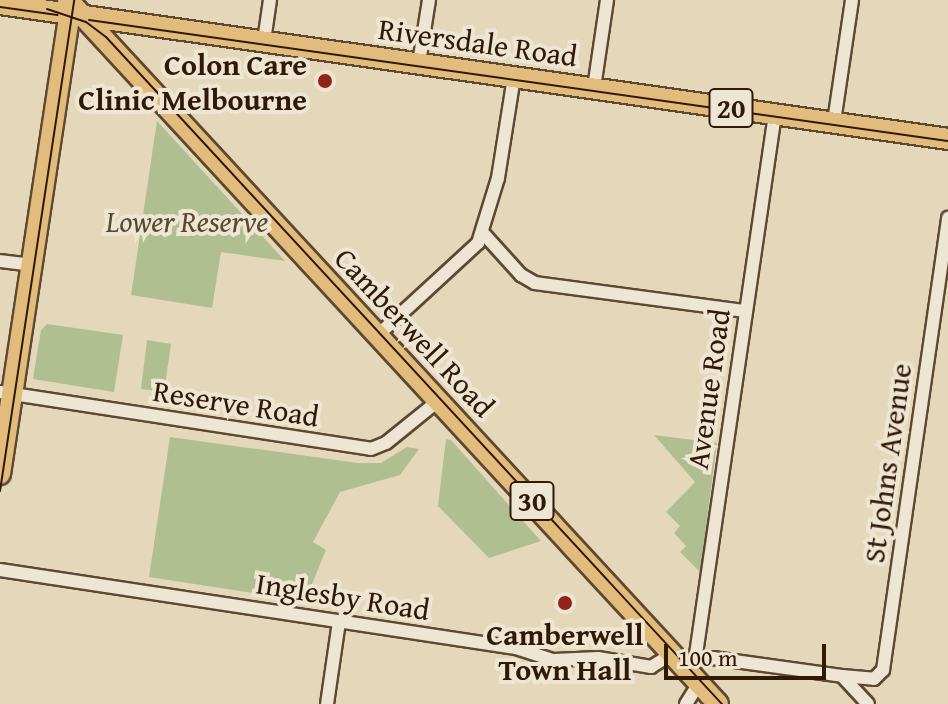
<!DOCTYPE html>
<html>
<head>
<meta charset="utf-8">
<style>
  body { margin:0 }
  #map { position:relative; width:948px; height:704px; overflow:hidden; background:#e5d7b9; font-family:"Gentium Book Plus",serif }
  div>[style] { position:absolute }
  .green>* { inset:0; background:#b0bf92 }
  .roads { filter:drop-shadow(2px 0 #5d4832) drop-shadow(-2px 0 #5d4832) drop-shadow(0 2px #5d4832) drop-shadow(0 -2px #5d4832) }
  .street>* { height:12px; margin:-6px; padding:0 6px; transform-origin:6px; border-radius:6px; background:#eee5d2 }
  .primary>* { height:20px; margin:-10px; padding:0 10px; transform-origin:10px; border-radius:10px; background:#e2bc7c }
  .tram>* { height:2px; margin:-1px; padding:0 1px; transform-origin:1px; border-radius:1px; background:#301905 }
  .dots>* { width:22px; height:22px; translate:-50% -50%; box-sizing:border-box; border:4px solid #eee5d2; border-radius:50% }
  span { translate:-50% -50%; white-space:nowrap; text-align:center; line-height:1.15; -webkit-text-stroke:8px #eee5d2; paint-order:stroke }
  .shield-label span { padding:2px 6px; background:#eee5d2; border:2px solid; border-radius:6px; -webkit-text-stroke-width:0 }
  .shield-label { font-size:28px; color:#301905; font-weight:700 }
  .street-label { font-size:30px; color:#301905 }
  .poi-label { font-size:30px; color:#301905; font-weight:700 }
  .right { translate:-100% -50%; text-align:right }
  .park-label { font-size:30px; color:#564b2f; font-style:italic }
  .scale { position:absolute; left:664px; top:644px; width:162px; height:36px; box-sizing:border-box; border:4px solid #301905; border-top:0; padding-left:10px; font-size:24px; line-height:28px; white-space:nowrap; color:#301905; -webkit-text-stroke:6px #eee5d2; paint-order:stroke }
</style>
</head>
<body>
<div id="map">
  <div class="green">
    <div style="clip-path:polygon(157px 121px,285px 261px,221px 252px,212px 308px,131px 295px)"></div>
    <div style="clip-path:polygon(47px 324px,123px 335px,114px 392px,33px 379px,41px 330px)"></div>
    <div style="clip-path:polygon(147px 340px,171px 344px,164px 392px,141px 389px)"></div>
    <div style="clip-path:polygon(654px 435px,717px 443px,700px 572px,680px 552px,686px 546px,674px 533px,680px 526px,666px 512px,695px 482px)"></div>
    <div style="clip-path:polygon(170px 437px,358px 463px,381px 463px,407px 447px,419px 449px,400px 475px,340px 492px,313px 542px,326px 550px,305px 601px,149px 577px)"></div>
    <div style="clip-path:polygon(446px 439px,451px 440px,541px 541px,489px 558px,438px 506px)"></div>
  </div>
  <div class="roads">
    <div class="street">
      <div style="left:264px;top:41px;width:41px;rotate:-81.7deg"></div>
      <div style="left:419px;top:63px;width:64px;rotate:-81deg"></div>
      <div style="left:594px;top:88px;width:89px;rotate:-81.6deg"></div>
      <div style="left:834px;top:122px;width:123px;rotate:-81.6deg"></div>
      <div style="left:483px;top:233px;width:57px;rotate:47.9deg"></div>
      <div style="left:521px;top:275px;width:16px;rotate:30deg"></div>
      <div style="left:535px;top:283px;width:212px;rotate:7.6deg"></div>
      <div style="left:0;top:261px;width:31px;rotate:7deg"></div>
      <div style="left:378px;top:335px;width:136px;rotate:-42.6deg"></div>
      <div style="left:478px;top:243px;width:68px;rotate:-72.9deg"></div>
      <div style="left:498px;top:178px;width:102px;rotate:-81deg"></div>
      <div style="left:0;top:392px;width:375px;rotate:8.7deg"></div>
      <div style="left:371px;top:449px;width:16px;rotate:-22deg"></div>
      <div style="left:386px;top:443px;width:67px;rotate:-38.9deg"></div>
      <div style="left:0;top:570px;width:522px;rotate:8.6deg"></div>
      <div style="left:516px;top:648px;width:40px;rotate:18deg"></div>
      <div style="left:554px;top:660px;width:44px;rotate:-2.6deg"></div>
      <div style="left:598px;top:658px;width:54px;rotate:9.6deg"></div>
      <div style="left:651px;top:667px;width:25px;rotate:-32deg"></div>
      <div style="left:695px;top:661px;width:18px;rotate:-9deg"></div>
      <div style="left:713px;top:658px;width:130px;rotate:7.9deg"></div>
      <div style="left:842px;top:676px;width:38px;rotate:47deg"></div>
      <div style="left:686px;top:668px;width:11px;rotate:-38deg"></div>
      <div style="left:695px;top:661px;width:553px;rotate:-81.68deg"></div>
      <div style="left:842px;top:676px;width:32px;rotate:5deg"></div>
      <div style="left:874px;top:679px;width:13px;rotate:-45deg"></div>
      <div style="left:883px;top:670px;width:457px;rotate:-81.8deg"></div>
      <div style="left:327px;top:704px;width:83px;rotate:-81.7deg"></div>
      <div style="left:686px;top:704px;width:25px;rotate:-58deg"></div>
    </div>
    <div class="primary">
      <div style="left:68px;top:0;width:958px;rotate:47.28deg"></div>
      <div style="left:0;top:4px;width:958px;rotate:8.1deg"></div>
      <div style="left:0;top:474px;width:476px;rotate:-81.4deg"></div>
    </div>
  </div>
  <div class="tram">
    <div style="left:0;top:7px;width:58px;rotate:8deg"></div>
    <div style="left:47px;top:9px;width:41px;rotate:18.4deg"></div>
    <div style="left:86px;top:22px;width:25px;rotate:37deg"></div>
    <div style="left:106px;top:37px;width:908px;rotate:47.28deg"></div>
    <div style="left:89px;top:20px;width:867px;rotate:8.02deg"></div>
    <div style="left:0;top:491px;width:497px;rotate:-81.4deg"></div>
  </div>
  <div class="dots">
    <div style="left:325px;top:81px;background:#8f2418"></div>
    <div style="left:565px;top:603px;background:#8f2418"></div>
  </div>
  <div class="shield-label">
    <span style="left:731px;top:108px">20</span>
    <span style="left:532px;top:501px">30</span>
  </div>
  <div class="street-label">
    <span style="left:478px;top:42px;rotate:8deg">Riversdale Road</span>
    <span style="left:415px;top:332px;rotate:47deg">Camberwell Road</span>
    <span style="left:708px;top:389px;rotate:-82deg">Avenue Road</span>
    <span style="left:236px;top:403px;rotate:9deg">Reserve Road</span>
    <span style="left:887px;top:463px;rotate:-82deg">St Johns Avenue</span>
    <span style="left:343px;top:596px;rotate:9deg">Inglesby Road</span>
  </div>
  <div class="poi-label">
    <span class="right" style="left:307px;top:81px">Colon Care<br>Clinic Melbourne</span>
    <span style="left:565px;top:651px">Camberwell<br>Town Hall</span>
  </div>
  <div class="park-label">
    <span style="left:187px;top:221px">Lower Reserve</span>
  </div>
  <div class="scale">100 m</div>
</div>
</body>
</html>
